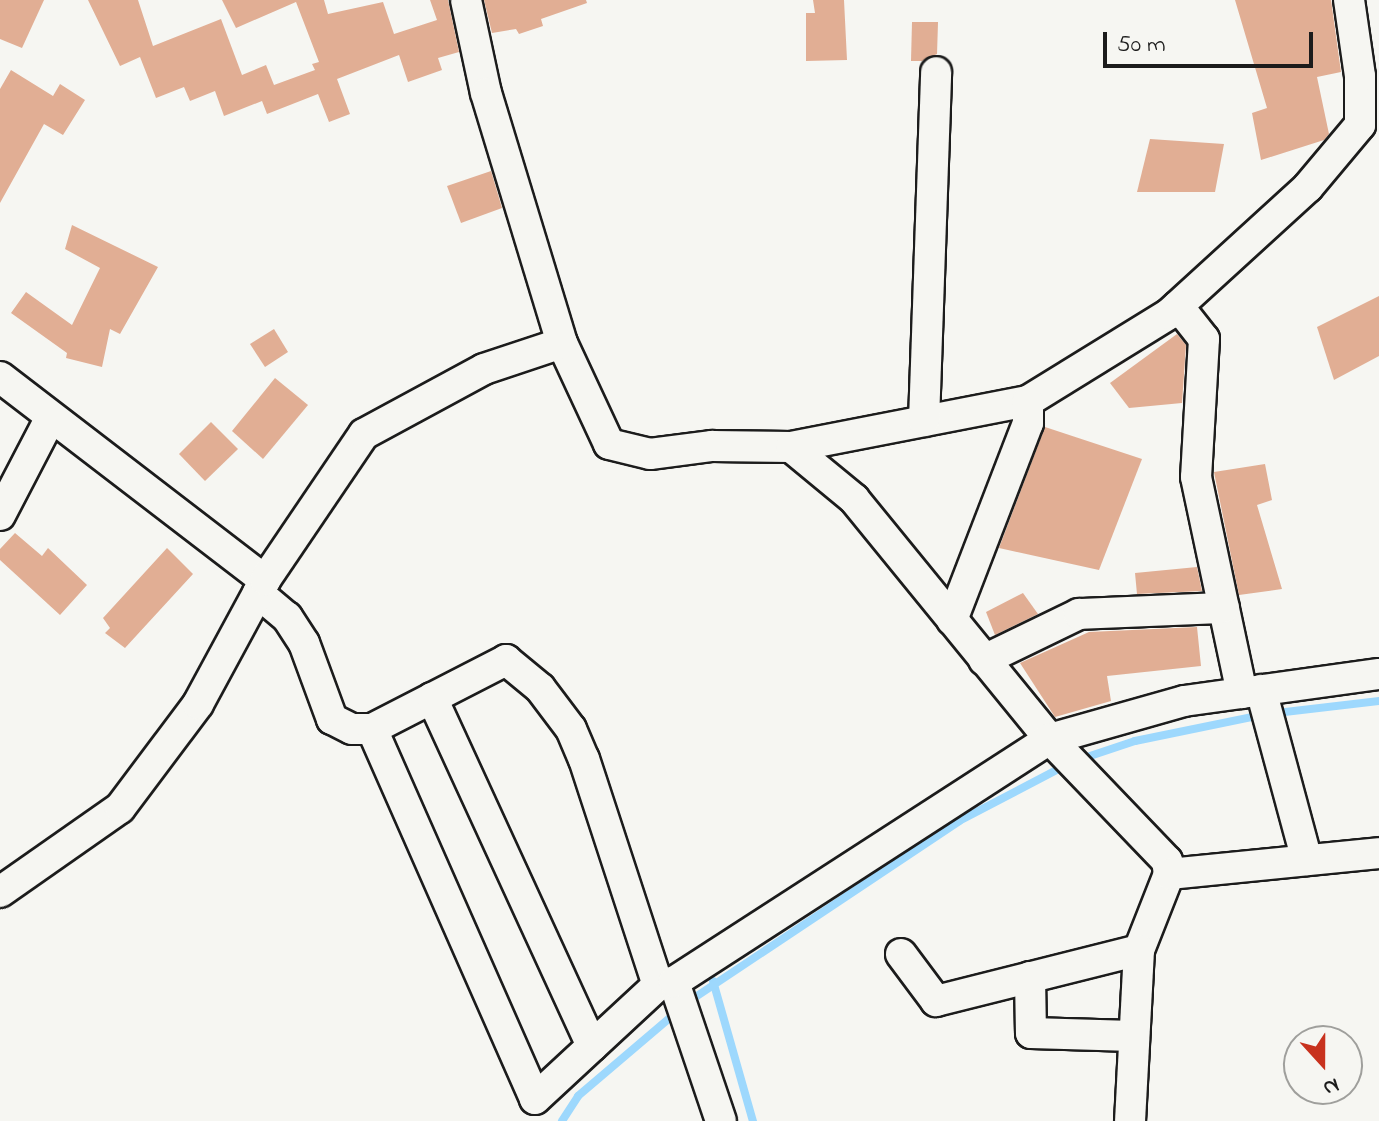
<!DOCTYPE html>
<html>
<head>
<meta charset="utf-8">
<style>
  body { margin:0 }
  #map { position:relative; width:1379px; height:1121px; overflow:hidden; background:#f6f6f2; font-family:"Indie Flower",sans-serif }
  div>[style] { position:absolute }
  .stream>* { height:8px; margin:-4px; padding:0 4px; transform-origin:4px; border-radius:4px; background:#9dd8fd }
  .building>* { inset:0; background:#e1ae94 }
  .roads { filter:drop-shadow(2px 0 #1c1c1c) drop-shadow(-2px 0 #1c1c1c) drop-shadow(0 2px #1c1c1c) drop-shadow(0 -2px #1c1c1c) }
  .street>* { height:30px; margin:-15px; padding:0 15px; transform-origin:15px; border-radius:15px; background:#f6f6f2 }
  span { translate:-50% -50%; white-space:nowrap; text-align:center; line-height:1.15; -webkit-text-stroke:8px #f6f6f2; paint-order:stroke }
  .north { position:absolute; left:1283px; top:1025px; width:80px; height:80px; box-sizing:border-box; background:#f6f6f2; border:2px solid #9f9f9c; border-radius:50%; rotate:159deg; font-size:22px; font-weight:700; line-height:32px; text-align:center; color:#1c1c1c }
  .north::after { content:''; display:block; margin:auto; width:28px; height:36px; background:#c8321e; clip-path:polygon(50% 0,100% 100%,50% 72%,0 100%) }
  .scale { position:absolute; left:1103px; top:32px; width:210px; height:36px; box-sizing:border-box; border:4px solid #1c1c1c; border-top:0; padding-left:10px; font-size:24px; line-height:28px; white-space:nowrap; color:#1c1c1c; -webkit-text-stroke:6px #f6f6f2; paint-order:stroke }
</style>
</head>
<body>
<div id="map">
  <div class="stream">
    <div style="left:1078px;top:760px;width:60px;rotate:-18.4deg"></div>
    <div style="left:1135px;top:741px;width:135px;rotate:-11.6deg"></div>
    <div style="left:1267px;top:714px;width:113px;rotate:-6.6deg"></div>
    <div style="left:713px;top:981px;width:146px;rotate:74.1deg"></div>
    <div style="left:688px;top:1002px;width:326px;rotate:-33.7deg"></div>
    <div style="left:959px;top:821px;width:121px;rotate:-27.6deg"></div>
    <div style="left:562px;top:1121px;width:30px;rotate:-57deg"></div>
    <div style="left:578px;top:1096px;width:131px;rotate:-40.4deg"></div>
  </div>
  <div class="building">
    <div style="clip-path:polygon(0 0,44px 0,22px 48px,0 39px)"></div>
    <div style="clip-path:polygon(88px 0,138px 0,153px 46px,221px 19px,242px 75px,266px 65px,274px 85px,315px 70px,312px 64px,319px 62px,296px 2px,236px 28px,222px 0,324px 0,328px 14px,383px 2px,394px 34px,437px 20px,430px 0,448px 0,459px 52px,438px 58px,442px 70px,408px 82px,399px 55px,337px 79px,350px 114px,329px 122px,318px 94px,267px 114px,262px 101px,224px 116px,215px 91px,190px 101px,184px 87px,156px 98px,140px 57px,120px 66px)"></div>
    <div style="clip-path:polygon(484px 0,586px 0,587px 3px,541px 19px,543px 26px,519px 34px,516px 29px,492px 33px)"></div>
    <div style="clip-path:polygon(813px 0,844px 0,847px 60px,806px 61px,806px 13px,815px 13px)"></div>
    <div style="clip-path:polygon(1235px 0,1331px 0,1341px 72px,1317px 77px,1329px 134px,1324px 140px,1261px 160px,1252px 113px,1267px 108px)"></div>
    <div style="clip-path:polygon(912px 22px,938px 22px,937px 54px,922px 61px,911px 61px)"></div>
    <div style="clip-path:polygon(11px 70px,53px 96px,60px 84px,85px 100px,63px 135px,44px 124px,0 203px,0 89px)"></div>
    <div style="clip-path:polygon(1150px 139px,1224px 144px,1215px 192px,1137px 192px)"></div>
    <div style="clip-path:polygon(491px 171px,502px 208px,461px 223px,447px 186px)"></div>
    <div style="clip-path:polygon(72px 225px,158px 267px,120px 334px,110px 329px,102px 367px,66px 358px,67px 353px,11px 313px,26px 292px,72px 325px,100px 268px,65px 249px)"></div>
    <div style="clip-path:polygon(1379px 296px,1379px 356px,1334px 380px,1317px 327px)"></div>
    <div style="clip-path:polygon(274px 329px,288px 352px,265px 367px,250px 344px)"></div>
    <div style="clip-path:polygon(1177px 334px,1186px 345px,1182px 403px,1129px 408px,1110px 383px)"></div>
    <div style="clip-path:polygon(275px 378px,308px 405px,263px 459px,232px 431px)"></div>
    <div style="clip-path:polygon(211px 422px,238px 449px,205px 481px,179px 454px)"></div>
    <div style="clip-path:polygon(1045px 427px,1142px 459px,1099px 570px,999px 548px)"></div>
    <div style="clip-path:polygon(1265px 464px,1272px 500px,1257px 505px,1282px 589px,1239px 595px,1214px 472px)"></div>
    <div style="clip-path:polygon(15px 533px,42px 556px,48px 548px,87px 585px,60px 615px,0 560px,0 549px)"></div>
    <div style="clip-path:polygon(167px 548px,193px 574px,125px 648px,105px 633px,110px 628px,103px 618px)"></div>
    <div style="clip-path:polygon(1197px 567px,1202px 591px,1137px 594px,1135px 573px)"></div>
    <div style="clip-path:polygon(1023px 593px,1038px 614px,995px 635px,986px 612px)"></div>
    <div style="clip-path:polygon(1197px 627px,1201px 666px,1107px 676px,1111px 701px,1055px 717px,1020px 663px,1089px 632px)"></div>
  </div>
  <div class="roads">
    <div class="street">
      <div style="left:466px;top:0;width:95px;rotate:77.9deg"></div>
      <div style="left:486px;top:93px;width:261px;rotate:73.1deg"></div>
      <div style="left:562px;top:343px;width:111px;rotate:65deg"></div>
      <div style="left:609px;top:444px;width:42px;rotate:13.7deg"></div>
      <div style="left:650px;top:454px;width:63px;rotate:-7.4deg"></div>
      <div style="left:712px;top:446px;width:79px;rotate:0.7deg"></div>
      <div style="left:791px;top:447px;width:241px;rotate:-11deg"></div>
      <div style="left:1028px;top:401px;width:166px;rotate:-31.7deg"></div>
      <div style="left:1169px;top:314px;width:188px;rotate:-42.4deg"></div>
      <div style="left:1308px;top:187px;width:81px;rotate:-50deg"></div>
      <div style="left:1360px;top:125px;width:49px;rotate:-90deg"></div>
      <div style="left:1360px;top:76px;width:77px;rotate:-98.2deg"></div>
      <div style="left:1178px;top:306px;width:42px;rotate:51.8deg"></div>
      <div style="left:1204px;top:339px;width:138px;rotate:93.3deg"></div>
      <div style="left:1196px;top:477px;width:221px;rotate:78deg"></div>
      <div style="left:0;top:377px;width:334px;rotate:37.5deg"></div>
      <div style="left:924px;top:421px;width:349px;rotate:-88deg"></div>
      <div style="left:791px;top:447px;width:82px;rotate:39.5deg"></div>
      <div style="left:854px;top:499px;width:310px;rotate:50.8deg"></div>
      <div style="left:1050px;top:739px;width:169px;rotate:46.2deg"></div>
      <div style="left:1167px;top:861px;width:13px;rotate:81deg"></div>
      <div style="left:1169px;top:874px;width:82px;rotate:111.5deg"></div>
      <div style="left:1139px;top:950px;width:171px;rotate:93deg"></div>
      <div style="left:0;top:515px;width:110px;rotate:-62.5deg"></div>
      <div style="left:258px;top:593px;width:38px;rotate:40deg"></div>
      <div style="left:287px;top:617px;width:31px;rotate:57deg"></div>
      <div style="left:304px;top:643px;width:81px;rotate:69.8deg"></div>
      <div style="left:332px;top:719px;width:22px;rotate:27deg"></div>
      <div style="left:352px;top:729px;width:20px"></div>
      <div style="left:372px;top:729px;width:151px;rotate:-27.2deg"></div>
      <div style="left:506px;top:660px;width:44px;rotate:39.5deg"></div>
      <div style="left:540px;top:688px;width:51px;rotate:52.9deg"></div>
      <div style="left:571px;top:729px;width:33px;rotate:67deg"></div>
      <div style="left:584px;top:759px;width:238px;rotate:71.9deg"></div>
      <div style="left:952px;top:620px;width:211px;rotate:-68.9deg"></div>
      <div style="left:1028px;top:423px;width:22px;rotate:-90deg"></div>
      <div style="left:984px;top:660px;width:106px;rotate:-25.8deg"></div>
      <div style="left:1079px;top:614px;width:145px;rotate:-2.4deg"></div>
      <div style="left:1261px;top:690px;width:176px;rotate:74.9deg"></div>
      <div style="left:432px;top:698px;width:383px;rotate:65.3deg"></div>
      <div style="left:372px;top:729px;width:404px;rotate:66.2deg"></div>
      <div style="left:535px;top:1099px;width:168px;rotate:-42.8deg"></div>
      <div style="left:658px;top:985px;width:16px;rotate:-11deg"></div>
      <div style="left:1169px;top:874px;width:211px;rotate:-5.7deg"></div>
      <div style="left:0;top:892px;width:146px;rotate:-35deg"></div>
      <div style="left:120px;top:808px;width:130px;rotate:-53.1deg"></div>
      <div style="left:198px;top:704px;width:141px;rotate:-61.6deg"></div>
      <div style="left:265px;top:580px;width:176px;rotate:-55.9deg"></div>
      <div style="left:364px;top:434px;width:136px;rotate:-28.4deg"></div>
      <div style="left:484px;top:369px;width:82px;rotate:-18.4deg"></div>
      <div style="left:901px;top:954px;width:59px;rotate:53.3deg"></div>
      <div style="left:936px;top:1001px;width:209px;rotate:-14.1deg"></div>
      <div style="left:1030px;top:977px;width:56px;rotate:89deg"></div>
      <div style="left:1031px;top:1033px;width:102px;rotate:1.7deg"></div>
      <div style="left:721px;top:1121px;width:147px;rotate:-108.7deg"></div>
      <div style="left:674px;top:982px;width:448px;rotate:-32.9deg"></div>
      <div style="left:1050px;top:739px;width:139px;rotate:-15.8deg"></div>
      <div style="left:1184px;top:701px;width:197px;rotate:-7.9deg"></div>
    </div>
  </div>
  <div class="north">N</div>
  <div class="scale">50 m</div>
</div>
</body>
</html>
